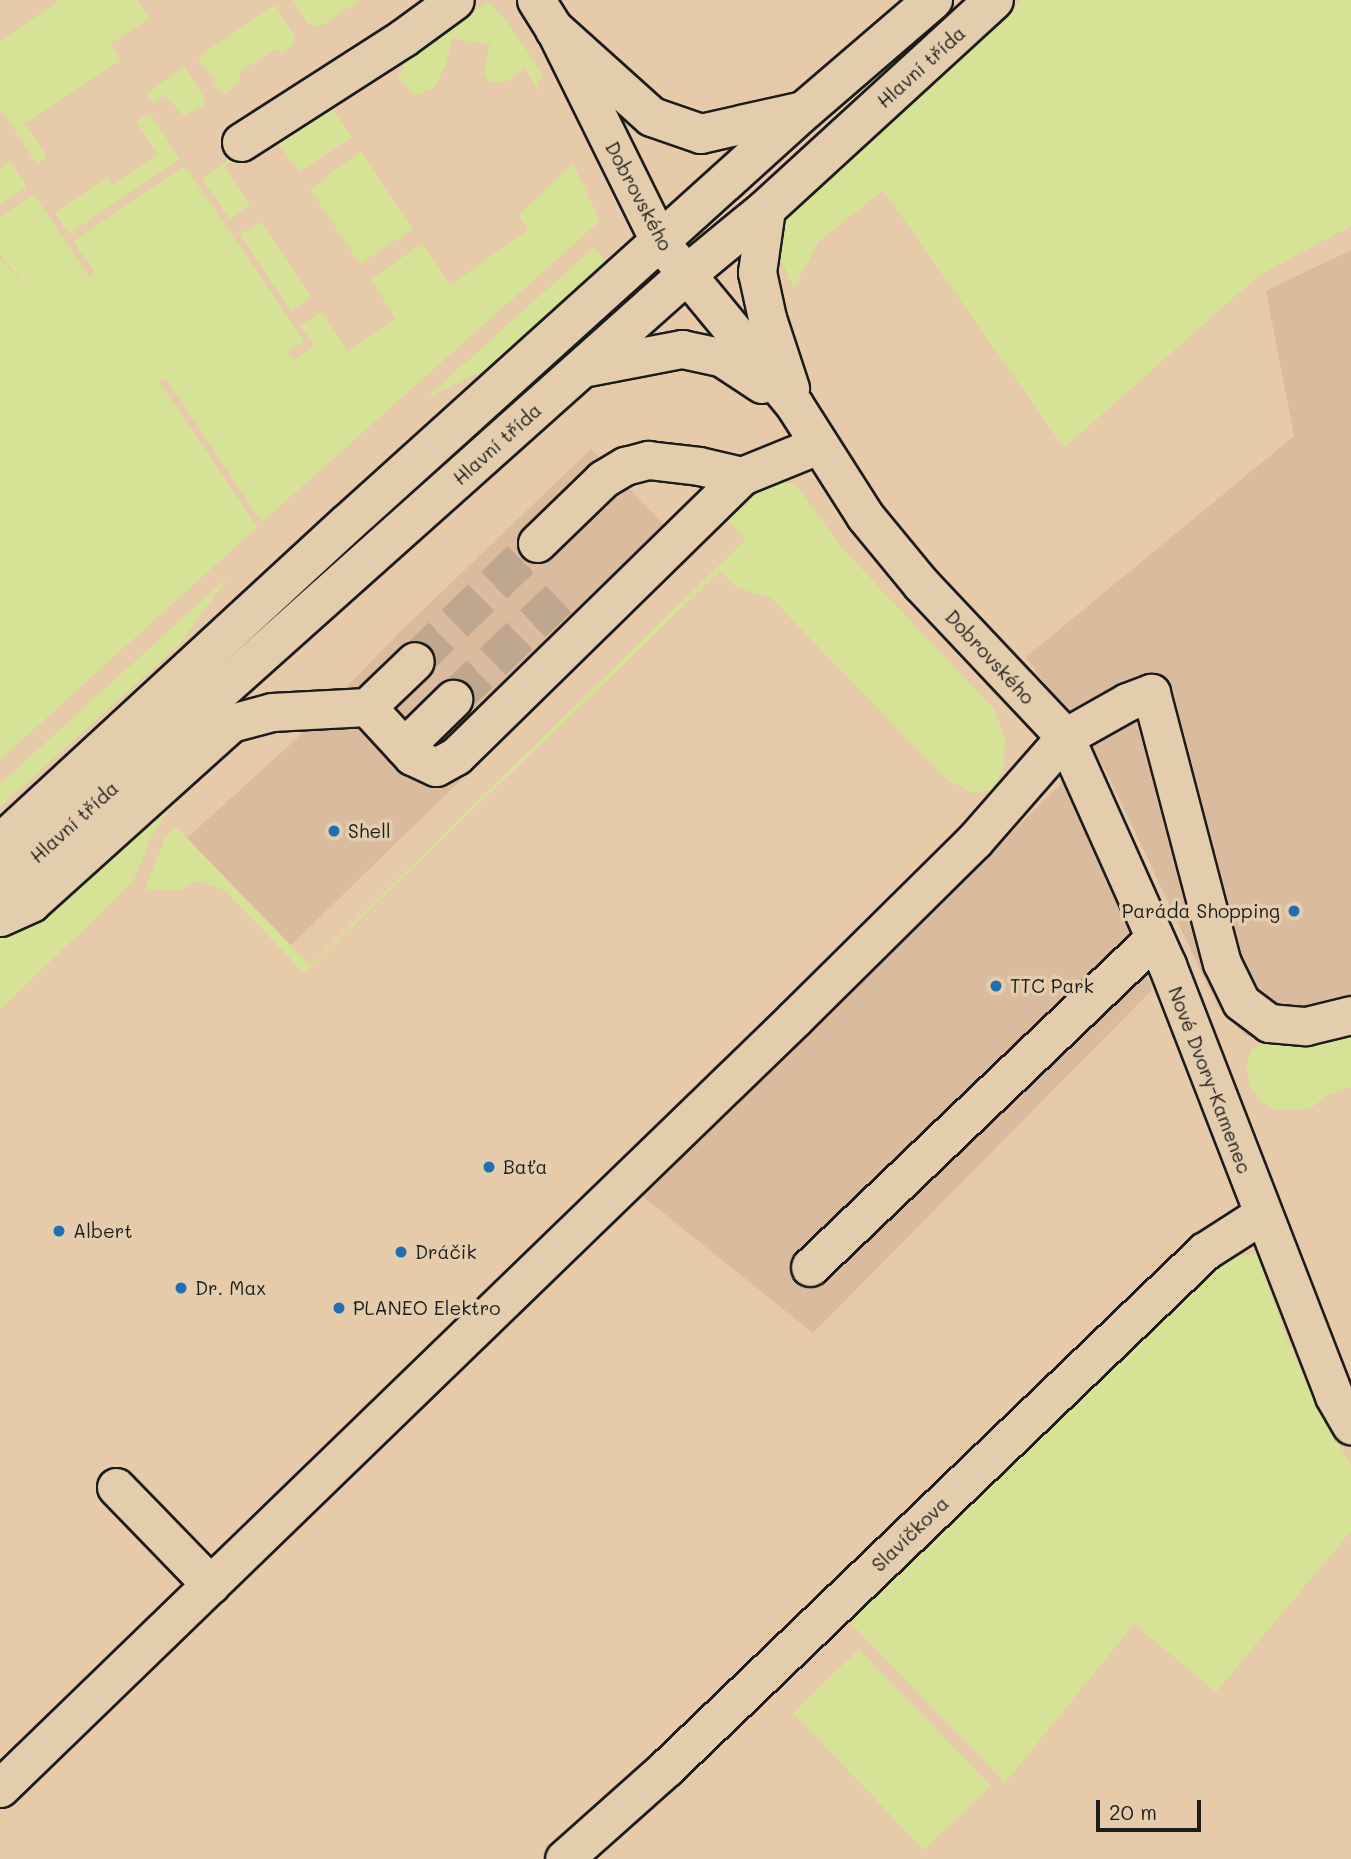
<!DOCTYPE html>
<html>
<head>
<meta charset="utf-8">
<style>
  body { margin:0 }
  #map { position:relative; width:1351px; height:1859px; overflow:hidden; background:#e6caaa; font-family:Mali,sans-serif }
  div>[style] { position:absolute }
  .built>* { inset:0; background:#dabb9d }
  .green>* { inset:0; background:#d6e295 }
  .minor-tunnel>* { height:37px; margin-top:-18.5px; transform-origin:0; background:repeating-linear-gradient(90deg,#bea78e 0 37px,transparent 0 55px) }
  .roads { filter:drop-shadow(2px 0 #1c1c1c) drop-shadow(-2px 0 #1c1c1c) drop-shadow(0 2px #1c1c1c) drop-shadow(0 -2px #1c1c1c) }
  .minor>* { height:37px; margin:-18.5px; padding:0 18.5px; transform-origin:18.5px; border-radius:18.5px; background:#e4cdad }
  .major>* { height:38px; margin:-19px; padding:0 19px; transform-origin:19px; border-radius:19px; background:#e4cdad }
  .dots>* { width:19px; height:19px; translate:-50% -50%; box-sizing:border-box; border:4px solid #e4cdad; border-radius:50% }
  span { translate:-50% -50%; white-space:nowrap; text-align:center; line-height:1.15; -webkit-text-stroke:7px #e4cdad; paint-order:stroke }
  .street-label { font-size:19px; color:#1c1c1c }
  .poi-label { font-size:19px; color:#1c1c1c }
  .left { translate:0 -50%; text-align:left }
  .right { translate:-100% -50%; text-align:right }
  .scale { position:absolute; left:1096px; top:1800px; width:105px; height:32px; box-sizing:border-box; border:4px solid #1c1c1c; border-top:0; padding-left:9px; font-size:21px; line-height:24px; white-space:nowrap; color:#1c1c1c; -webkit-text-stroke:5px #e4cdad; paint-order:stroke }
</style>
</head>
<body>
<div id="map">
  <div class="built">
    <div style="clip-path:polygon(1351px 250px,1351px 1038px,1313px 1046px,1246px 1036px,1218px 1007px,1106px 771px,1026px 657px,1294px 436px,1266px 291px)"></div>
    <div style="clip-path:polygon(591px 449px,693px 555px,290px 946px,187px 838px,295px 740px,400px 632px)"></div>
    <div style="clip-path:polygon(1070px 780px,1109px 861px,1152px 990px,813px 1333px,641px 1195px,1062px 783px)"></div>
  </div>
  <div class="green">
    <div style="clip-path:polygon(60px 0,138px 0,150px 18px,110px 44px,121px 60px,25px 124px,47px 157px,37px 164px,0 108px,0 41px)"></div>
    <div style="clip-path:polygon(293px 0,360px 0,323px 25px,309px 25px)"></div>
    <div style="clip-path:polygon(1022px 0,1351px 0,1351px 226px,1258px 276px,1064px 448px,883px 190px,819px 241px,794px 288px,776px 249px,784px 214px)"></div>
    <div style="clip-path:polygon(488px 2px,506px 20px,544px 76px,537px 81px,542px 95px,525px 69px,503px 83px,489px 82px,484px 74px,490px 45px,452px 38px,446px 65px,434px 88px,414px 96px,398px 79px,406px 58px)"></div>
    <div style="clip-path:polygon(275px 5px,295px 36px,293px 45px,283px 53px,275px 50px,241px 71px,238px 84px,223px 95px,198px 57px)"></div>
    <div style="clip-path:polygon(184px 66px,205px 99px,203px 106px,184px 116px,165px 95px,153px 104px,146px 94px)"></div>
    <div style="clip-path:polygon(324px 96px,352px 137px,299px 172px,272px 134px,224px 167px,250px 205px,230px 219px,202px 178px)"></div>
    <div style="clip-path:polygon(150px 113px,180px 159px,69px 234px,55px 213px,107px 178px,112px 185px,158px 155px,136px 121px)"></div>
    <div style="clip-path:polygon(361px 151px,413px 229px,360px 264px,310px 189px)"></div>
    <div style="clip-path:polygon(10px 161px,27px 187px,0 205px,0 169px)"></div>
    <div style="clip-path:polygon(573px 163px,600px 221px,262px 522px,166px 378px,159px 382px,257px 527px,0 760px,0 259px,47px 309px,0 256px,0 217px,34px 194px,89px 277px,95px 272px,74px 241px,185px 166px,304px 341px,288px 352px,294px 360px,314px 346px,300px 325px,322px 313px,348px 351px,396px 319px,371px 280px,422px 243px,450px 285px,528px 230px,519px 215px)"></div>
    <div style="clip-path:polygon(261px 222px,311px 297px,291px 311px,240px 234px)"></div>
    <div style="clip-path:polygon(594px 247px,605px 261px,488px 369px,426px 398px)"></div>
    <div style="clip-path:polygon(773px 480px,784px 480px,799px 488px,840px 546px,994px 709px,1005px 738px,1004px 765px,994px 789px,973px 793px,947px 780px,771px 598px,737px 588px,720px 571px,304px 973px,224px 890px,198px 881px,180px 890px,145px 889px,165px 838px,176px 827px,310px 965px,746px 539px,728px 520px)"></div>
    <div style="clip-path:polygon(229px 576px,180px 644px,0 807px,0 784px)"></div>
    <div style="clip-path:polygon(195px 770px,151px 837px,133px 882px,0 1010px,0 936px)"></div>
    <div style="clip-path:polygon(1351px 1030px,1351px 1087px,1326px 1096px,1310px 1109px,1275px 1110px,1263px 1103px,1250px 1087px,1246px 1068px,1251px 1050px,1269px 1040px)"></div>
    <div style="clip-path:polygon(1256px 1254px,1287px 1339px,1317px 1405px,1351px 1465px,1351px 1531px,1216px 1692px,1134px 1624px,1005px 1783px,840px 1612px,1222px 1257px)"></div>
    <div style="clip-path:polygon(859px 1649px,991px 1786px,924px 1850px,793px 1713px)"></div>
  </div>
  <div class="minor-tunnel">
    <div style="left:415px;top:661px;width:170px;rotate:-44deg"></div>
    <div style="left:453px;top:699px;width:146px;rotate:-43.6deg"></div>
  </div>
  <div class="roads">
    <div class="minor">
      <div style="left:536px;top:0;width:36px;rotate:58deg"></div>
      <div style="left:555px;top:30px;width:237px;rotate:63.7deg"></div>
      <div style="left:660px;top:242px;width:212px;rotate:50.5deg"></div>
      <div style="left:795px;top:406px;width:130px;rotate:57.5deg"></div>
      <div style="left:865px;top:516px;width:88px;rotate:50.5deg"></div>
      <div style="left:921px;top:584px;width:210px;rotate:46.7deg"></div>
      <div style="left:1065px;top:737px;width:250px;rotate:65.9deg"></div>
      <div style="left:1167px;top:965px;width:462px;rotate:68.8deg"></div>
      <div style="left:1334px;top:1396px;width:34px;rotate:60deg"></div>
      <div style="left:241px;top:142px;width:193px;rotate:-32.7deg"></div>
      <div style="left:403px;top:38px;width:64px;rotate:-36.2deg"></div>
      <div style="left:766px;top:209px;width:64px;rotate:98.1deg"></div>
      <div style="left:757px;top:272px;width:47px;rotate:77.7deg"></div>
      <div style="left:767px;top:318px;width:74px;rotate:71.8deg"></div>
      <div style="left:582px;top:368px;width:102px;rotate:-10.8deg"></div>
      <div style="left:682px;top:349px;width:40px;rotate:12deg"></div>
      <div style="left:721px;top:357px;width:49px;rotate:33.4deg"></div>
      <div style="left:537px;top:543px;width:92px;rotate:-44.1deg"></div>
      <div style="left:603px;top:479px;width:26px;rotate:-31deg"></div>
      <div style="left:625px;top:466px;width:24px;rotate:-15deg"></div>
      <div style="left:648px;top:460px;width:51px;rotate:6.7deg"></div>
      <div style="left:699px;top:466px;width:44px;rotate:13.1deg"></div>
      <div style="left:367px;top:707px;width:67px;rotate:47.4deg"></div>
      <div style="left:412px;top:756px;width:26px;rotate:25deg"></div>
      <div style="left:436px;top:767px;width:23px;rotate:-29deg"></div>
      <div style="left:456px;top:756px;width:400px;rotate:-44.4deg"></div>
      <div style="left:742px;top:476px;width:82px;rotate:-22.2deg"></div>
      <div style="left:404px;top:747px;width:69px;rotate:-44.4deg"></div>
      <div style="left:0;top:917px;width:34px;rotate:-24deg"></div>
      <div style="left:31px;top:903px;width:269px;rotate:-42deg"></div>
      <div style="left:231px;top:723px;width:42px;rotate:-15deg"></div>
      <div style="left:272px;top:712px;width:95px;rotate:-3deg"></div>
      <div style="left:367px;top:707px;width:66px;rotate:-43.8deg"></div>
      <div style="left:810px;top:1267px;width:476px;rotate:-43.7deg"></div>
      <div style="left:116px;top:1487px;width:136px;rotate:45.9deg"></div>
      <div style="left:0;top:1788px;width:1107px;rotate:-44.08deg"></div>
      <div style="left:795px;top:1018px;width:252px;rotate:-44.7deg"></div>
      <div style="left:974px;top:841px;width:138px;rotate:-48.8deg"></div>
      <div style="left:1065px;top:737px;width:71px;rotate:-29.4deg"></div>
      <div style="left:1127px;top:702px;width:26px;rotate:-21deg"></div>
      <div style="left:1151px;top:693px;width:279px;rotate:75.3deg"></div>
      <div style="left:1222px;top:963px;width:43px;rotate:64deg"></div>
      <div style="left:1241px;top:1002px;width:35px;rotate:37deg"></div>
      <div style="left:1269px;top:1023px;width:37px;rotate:5deg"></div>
      <div style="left:1306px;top:1026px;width:46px;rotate:-13.7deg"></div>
      <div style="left:564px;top:1859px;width:137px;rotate:-41.7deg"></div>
      <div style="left:666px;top:1768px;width:747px;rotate:-43.81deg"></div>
      <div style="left:1205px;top:1251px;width:67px;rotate:-32.7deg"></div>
    </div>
    <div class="major">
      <div style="left:555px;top:30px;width:130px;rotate:41.9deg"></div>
      <div style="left:652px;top:117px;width:52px;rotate:19.1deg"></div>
      <div style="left:701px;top:134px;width:105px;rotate:-12.7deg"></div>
      <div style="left:0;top:844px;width:473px;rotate:-42.7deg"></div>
      <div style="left:348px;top:523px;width:616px;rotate:-42.1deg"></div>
      <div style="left:805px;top:110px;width:169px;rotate:-40.7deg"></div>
      <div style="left:0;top:888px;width:920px;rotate:-41.78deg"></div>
      <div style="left:686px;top:275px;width:104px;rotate:-39.5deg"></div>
      <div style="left:766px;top:209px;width:309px;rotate:-42.5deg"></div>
    </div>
  </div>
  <div class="dots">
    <div style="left:334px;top:831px;background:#1f6fb2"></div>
    <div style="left:1294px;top:911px;background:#1f6fb2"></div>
    <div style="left:996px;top:986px;background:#1f6fb2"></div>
    <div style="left:489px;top:1167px;background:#1f6fb2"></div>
    <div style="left:59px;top:1231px;background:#1f6fb2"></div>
    <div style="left:401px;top:1252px;background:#1f6fb2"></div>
    <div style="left:181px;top:1288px;background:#1f6fb2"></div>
    <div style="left:339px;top:1308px;background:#1f6fb2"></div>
  </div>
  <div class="street-label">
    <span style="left:921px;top:67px;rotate:-42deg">Hlavní třída</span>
    <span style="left:639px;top:196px;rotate:62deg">Dobrovského</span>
    <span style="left:497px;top:444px;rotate:-42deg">Hlavní třída</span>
    <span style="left:990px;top:657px;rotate:47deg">Dobrovského</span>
    <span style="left:74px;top:822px;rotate:-42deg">Hlavní třída</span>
    <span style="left:1210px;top:1080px;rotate:69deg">Nové Dvory-Kamenec</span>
    <span style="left:910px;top:1534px;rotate:-44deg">Slavíčkova</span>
  </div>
  <div class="poi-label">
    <span class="left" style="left:348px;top:831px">Shell</span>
    <span class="right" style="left:1280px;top:911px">Paráda Shopping</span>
    <span class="left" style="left:1010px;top:986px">TTC Park</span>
    <span class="left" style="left:503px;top:1167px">Baťa</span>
    <span class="left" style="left:73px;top:1231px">Albert</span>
    <span class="left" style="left:415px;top:1252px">Dráčik</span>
    <span class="left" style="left:195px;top:1288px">Dr. Max</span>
    <span class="left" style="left:353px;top:1308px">PLANEO Elektro</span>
  </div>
  <div class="scale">20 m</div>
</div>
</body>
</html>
